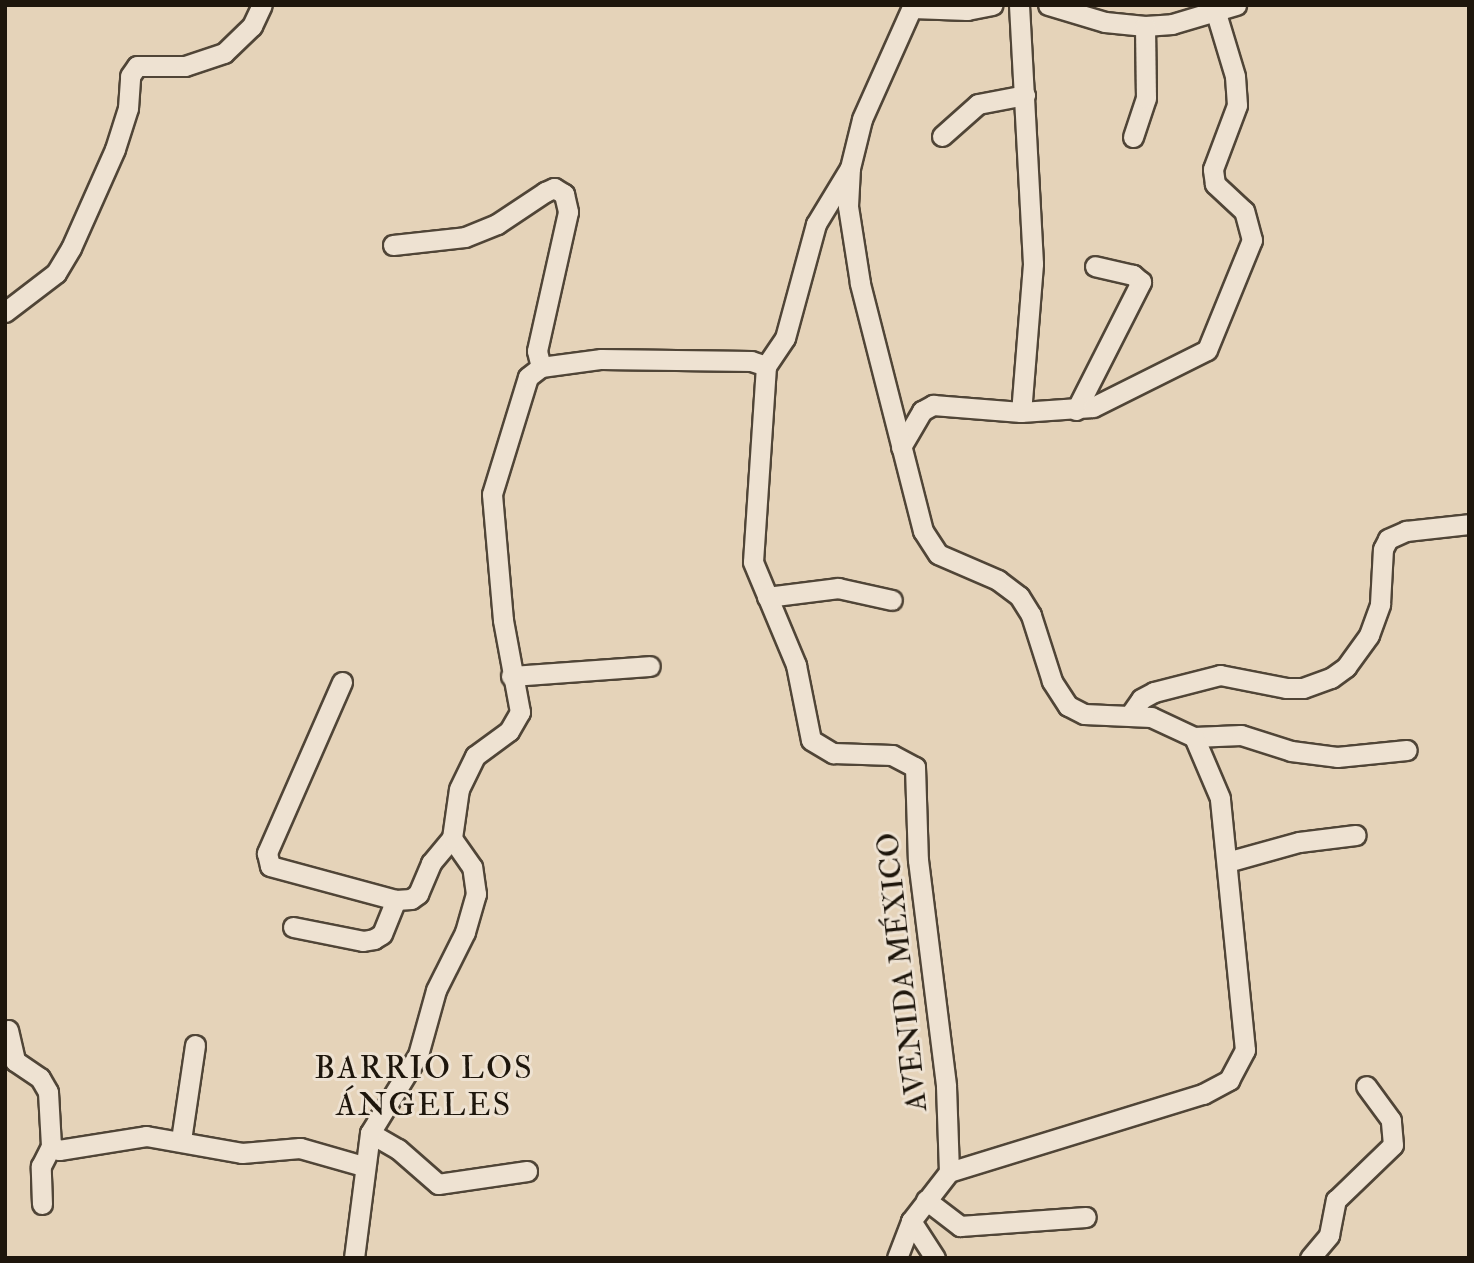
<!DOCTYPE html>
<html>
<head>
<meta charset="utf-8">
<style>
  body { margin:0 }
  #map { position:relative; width:1474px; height:1263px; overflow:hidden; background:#e5d3b9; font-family:"IM FELL Double Pica",serif }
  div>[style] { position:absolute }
  .roads { filter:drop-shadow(2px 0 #504537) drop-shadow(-2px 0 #504537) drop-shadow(0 2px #504537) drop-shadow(0 -2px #504537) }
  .minor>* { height:19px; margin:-9.5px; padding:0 9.5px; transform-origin:9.5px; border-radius:9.5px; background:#eee2d2 }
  span { translate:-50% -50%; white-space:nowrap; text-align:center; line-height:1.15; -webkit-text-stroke:6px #eee2d2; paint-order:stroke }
  .street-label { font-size:30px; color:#1e160c }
  .neighbourhood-label { font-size:32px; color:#1e160c; letter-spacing:2px }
  .frame { position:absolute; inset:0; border:7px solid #1e160c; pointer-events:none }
</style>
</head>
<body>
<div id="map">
  <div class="roads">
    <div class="minor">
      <div style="left:1019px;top:5px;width:259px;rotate:86.9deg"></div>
      <div style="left:1033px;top:264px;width:148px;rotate:94.6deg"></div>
      <div style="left:1048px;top:5px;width:59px;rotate:16.6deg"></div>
      <div style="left:1105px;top:22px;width:40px;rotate:5.7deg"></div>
      <div style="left:1145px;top:26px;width:27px;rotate:-4deg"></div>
      <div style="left:1172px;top:24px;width:67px;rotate:-16.5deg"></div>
      <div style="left:912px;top:8px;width:55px;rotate:2.1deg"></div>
      <div style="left:967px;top:10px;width:26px;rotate:-11deg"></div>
      <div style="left:942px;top:136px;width:48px;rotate:-41.6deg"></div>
      <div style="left:978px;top:104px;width:48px;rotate:-10.8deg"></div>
      <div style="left:1133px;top:137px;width:41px;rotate:-71.6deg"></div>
      <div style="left:1146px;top:98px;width:72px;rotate:-90.8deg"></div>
      <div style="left:850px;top:168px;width:66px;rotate:121.3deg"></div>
      <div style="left:816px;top:224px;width:118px;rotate:105.2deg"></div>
      <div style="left:785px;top:338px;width:34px;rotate:124deg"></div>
      <div style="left:766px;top:366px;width:196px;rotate:93.8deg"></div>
      <div style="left:753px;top:562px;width:112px;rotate:67.3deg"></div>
      <div style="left:796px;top:665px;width:76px;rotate:78.7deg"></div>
      <div style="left:811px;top:740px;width:26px;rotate:31deg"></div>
      <div style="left:833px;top:753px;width:59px;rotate:1.9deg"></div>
      <div style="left:892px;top:755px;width:26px;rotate:28deg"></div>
      <div style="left:915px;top:767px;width:93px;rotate:88.2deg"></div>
      <div style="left:918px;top:860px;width:228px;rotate:82.9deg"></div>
      <div style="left:946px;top:1086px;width:86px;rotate:88deg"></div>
      <div style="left:393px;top:245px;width:72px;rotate:-6.3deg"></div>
      <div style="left:465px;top:237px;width:35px;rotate:-22deg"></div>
      <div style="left:497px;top:224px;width:58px;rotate:-33.7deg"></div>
      <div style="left:545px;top:192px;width:10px;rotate:-24deg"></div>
      <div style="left:554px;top:188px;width:12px;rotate:31deg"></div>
      <div style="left:564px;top:194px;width:18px;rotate:77deg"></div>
      <div style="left:568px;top:212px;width:142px;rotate:102.6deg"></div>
      <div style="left:537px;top:351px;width:16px;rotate:76deg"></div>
      <div style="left:5px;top:312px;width:64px;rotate:-37.4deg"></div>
      <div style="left:56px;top:273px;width:29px;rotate:-59deg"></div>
      <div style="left:71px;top:248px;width:108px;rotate:-66deg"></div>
      <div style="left:115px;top:149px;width:43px;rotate:-72.4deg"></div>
      <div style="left:128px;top:108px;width:32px;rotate:-86deg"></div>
      <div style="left:130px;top:76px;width:12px;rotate:-55deg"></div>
      <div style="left:137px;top:66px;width:48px"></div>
      <div style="left:185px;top:66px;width:41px;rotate:-18.4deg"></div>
      <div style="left:224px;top:53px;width:39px;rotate:-44deg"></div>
      <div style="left:252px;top:26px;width:23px;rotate:-65deg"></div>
      <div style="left:1076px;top:410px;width:144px;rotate:-63.1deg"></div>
      <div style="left:1141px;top:282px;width:11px;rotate:-139deg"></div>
      <div style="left:1133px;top:275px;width:39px;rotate:-167deg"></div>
      <div style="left:901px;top:447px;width:42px;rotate:-59.7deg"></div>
      <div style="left:922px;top:411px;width:13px;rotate:-29deg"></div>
      <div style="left:933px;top:405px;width:88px;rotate:4.5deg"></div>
      <div style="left:1021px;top:412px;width:72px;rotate:-4deg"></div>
      <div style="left:1093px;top:407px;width:127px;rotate:-26.6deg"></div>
      <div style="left:1207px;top:350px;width:119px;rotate:-67.8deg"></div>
      <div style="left:1252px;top:240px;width:30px;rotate:-105deg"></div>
      <div style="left:1244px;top:211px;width:40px;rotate:-137deg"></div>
      <div style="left:1215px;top:184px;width:15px;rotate:-98deg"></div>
      <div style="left:1213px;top:169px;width:68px;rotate:-69.4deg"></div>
      <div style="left:1237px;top:105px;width:29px;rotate:-94deg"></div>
      <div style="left:1235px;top:76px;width:66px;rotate:-106.8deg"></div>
      <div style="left:767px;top:597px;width:72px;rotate:-7.2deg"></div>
      <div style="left:838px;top:588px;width:55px;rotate:12.5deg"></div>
      <div style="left:511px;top:676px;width:139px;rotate:-4.1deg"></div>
      <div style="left:342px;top:682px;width:187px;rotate:113.7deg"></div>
      <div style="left:267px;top:853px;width:13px;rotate:77deg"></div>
      <div style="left:270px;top:866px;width:131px;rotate:15.1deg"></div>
      <div style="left:396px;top:900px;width:15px;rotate:-4deg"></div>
      <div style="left:411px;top:899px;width:9px;rotate:-36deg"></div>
      <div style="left:418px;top:894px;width:34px;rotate:-67deg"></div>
      <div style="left:431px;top:863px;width:33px;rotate:-50deg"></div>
      <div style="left:1130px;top:715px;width:19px;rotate:-55deg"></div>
      <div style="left:1141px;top:699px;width:15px;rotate:-28deg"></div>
      <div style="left:1154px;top:692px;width:68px;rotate:-14.4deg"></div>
      <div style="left:1220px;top:675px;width:67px;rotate:11.1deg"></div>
      <div style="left:1286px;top:688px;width:17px"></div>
      <div style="left:1303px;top:688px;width:30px;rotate:-20deg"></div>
      <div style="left:1331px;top:678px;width:19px;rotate:-36deg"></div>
      <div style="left:1346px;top:667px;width:39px;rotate:-54deg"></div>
      <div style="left:1369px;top:635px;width:33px;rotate:-70deg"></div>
      <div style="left:1380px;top:604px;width:55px;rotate:-86.9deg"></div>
      <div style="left:1383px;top:549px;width:11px;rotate:-63deg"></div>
      <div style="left:1388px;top:539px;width:20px;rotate:-24deg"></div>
      <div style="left:1406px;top:531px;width:63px;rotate:-6.3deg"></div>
      <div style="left:1194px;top:737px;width:47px;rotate:-2.4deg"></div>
      <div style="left:1241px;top:735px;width:52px;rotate:17.7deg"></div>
      <div style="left:1291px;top:751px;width:46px;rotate:7.4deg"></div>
      <div style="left:1337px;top:757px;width:70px;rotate:-5.7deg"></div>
      <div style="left:1227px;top:862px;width:75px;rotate:-15.5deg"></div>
      <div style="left:1299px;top:842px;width:57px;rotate:-7deg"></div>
      <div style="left:293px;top:927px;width:71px;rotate:11.3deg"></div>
      <div style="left:363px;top:941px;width:11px;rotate:-10deg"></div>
      <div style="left:374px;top:939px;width:9px;rotate:-32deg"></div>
      <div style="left:382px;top:934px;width:37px;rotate:-68deg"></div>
      <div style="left:8px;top:1030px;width:32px;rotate:77deg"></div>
      <div style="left:15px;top:1061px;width:30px;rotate:34deg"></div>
      <div style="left:40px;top:1078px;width:16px;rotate:60deg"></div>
      <div style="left:48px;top:1092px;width:54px;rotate:86.8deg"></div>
      <div style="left:51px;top:1146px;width:9px;rotate:27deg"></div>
      <div style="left:59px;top:1150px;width:88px;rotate:-9.1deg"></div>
      <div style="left:146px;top:1136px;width:97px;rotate:10deg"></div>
      <div style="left:242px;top:1153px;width:58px;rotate:-4.9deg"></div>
      <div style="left:300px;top:1148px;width:66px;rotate:15.9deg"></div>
      <div style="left:370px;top:1133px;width:32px;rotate:30deg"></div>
      <div style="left:398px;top:1149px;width:53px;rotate:41.2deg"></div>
      <div style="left:438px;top:1184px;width:90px;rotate:-8.3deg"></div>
      <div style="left:181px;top:1140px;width:96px;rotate:-81.6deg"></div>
      <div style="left:926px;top:1200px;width:43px;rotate:37.4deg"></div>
      <div style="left:960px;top:1226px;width:126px;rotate:-4.1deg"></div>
      <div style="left:42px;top:1204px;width:38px;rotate:-92deg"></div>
      <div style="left:41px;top:1166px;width:22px;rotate:-63deg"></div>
      <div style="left:911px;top:1221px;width:44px;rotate:57deg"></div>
      <div style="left:354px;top:1258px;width:126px;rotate:-82.7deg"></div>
      <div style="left:370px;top:1133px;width:92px;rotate:-58.4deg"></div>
      <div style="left:418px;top:1055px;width:67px;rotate:-74.5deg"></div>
      <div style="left:436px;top:990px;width:65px;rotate:-63.4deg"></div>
      <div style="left:465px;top:932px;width:40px;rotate:-74deg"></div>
      <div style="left:476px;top:894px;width:27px;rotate:-98deg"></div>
      <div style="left:472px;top:867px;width:35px;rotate:-125deg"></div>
      <div style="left:452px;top:838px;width:49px;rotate:-81.9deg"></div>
      <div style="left:459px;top:789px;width:37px;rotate:-64deg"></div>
      <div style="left:475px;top:756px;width:42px;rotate:-36.3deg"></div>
      <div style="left:509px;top:731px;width:22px;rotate:-60deg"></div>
      <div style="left:520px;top:712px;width:94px;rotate:-100.5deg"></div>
      <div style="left:503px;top:620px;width:126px;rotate:-95deg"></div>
      <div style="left:492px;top:494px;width:122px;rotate:-72.9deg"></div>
      <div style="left:528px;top:377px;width:16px;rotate:-38deg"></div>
      <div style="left:541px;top:367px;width:61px;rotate:-7.6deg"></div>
      <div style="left:601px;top:359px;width:150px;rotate:0.8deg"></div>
      <div style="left:751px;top:361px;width:16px;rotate:18deg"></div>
      <div style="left:897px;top:1258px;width:40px;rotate:-69deg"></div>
      <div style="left:911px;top:1221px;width:62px;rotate:-52.2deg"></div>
      <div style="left:949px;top:1172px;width:266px;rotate:-17.1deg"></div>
      <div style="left:1203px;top:1094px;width:30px;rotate:-28deg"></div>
      <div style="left:1229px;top:1080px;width:34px;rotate:-62deg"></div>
      <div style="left:1245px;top:1050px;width:253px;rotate:-95.7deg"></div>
      <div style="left:1220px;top:798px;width:66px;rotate:-113.1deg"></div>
      <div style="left:1194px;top:737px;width:47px;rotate:-155.1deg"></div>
      <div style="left:1151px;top:717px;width:67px;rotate:-177.4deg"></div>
      <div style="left:1084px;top:714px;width:18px;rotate:-153deg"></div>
      <div style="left:1068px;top:706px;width:30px;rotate:-123deg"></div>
      <div style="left:1052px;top:681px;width:69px;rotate:-107.7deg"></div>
      <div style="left:1031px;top:615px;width:22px;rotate:-122deg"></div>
      <div style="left:1019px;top:596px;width:26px;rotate:-143deg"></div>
      <div style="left:998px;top:580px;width:65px;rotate:-156.6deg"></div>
      <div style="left:938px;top:554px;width:27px;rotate:-123deg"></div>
      <div style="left:923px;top:531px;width:256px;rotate:-104.3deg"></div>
      <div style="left:860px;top:283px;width:78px;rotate:-98.9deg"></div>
      <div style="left:848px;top:206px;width:38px;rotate:-87deg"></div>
      <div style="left:850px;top:168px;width:50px;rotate:-76.2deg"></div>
      <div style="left:862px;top:119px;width:125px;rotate:-65.9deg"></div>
      <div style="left:1310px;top:1258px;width:30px;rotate:-50deg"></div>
      <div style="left:1329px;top:1235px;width:36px;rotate:-79deg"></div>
      <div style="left:1336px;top:1200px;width:79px;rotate:-44deg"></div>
      <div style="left:1393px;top:1145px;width:25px;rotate:-95deg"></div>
      <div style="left:1391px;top:1120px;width:42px;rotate:-126.3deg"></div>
    </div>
  </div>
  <div class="street-label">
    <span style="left:903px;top:972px;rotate:-96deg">AVENIDA MÉXICO</span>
  </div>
  <div class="neighbourhood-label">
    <span style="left:424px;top:1087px">BARRIO LOS<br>ÁNGELES</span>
  </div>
  <div class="frame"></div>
</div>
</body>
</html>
